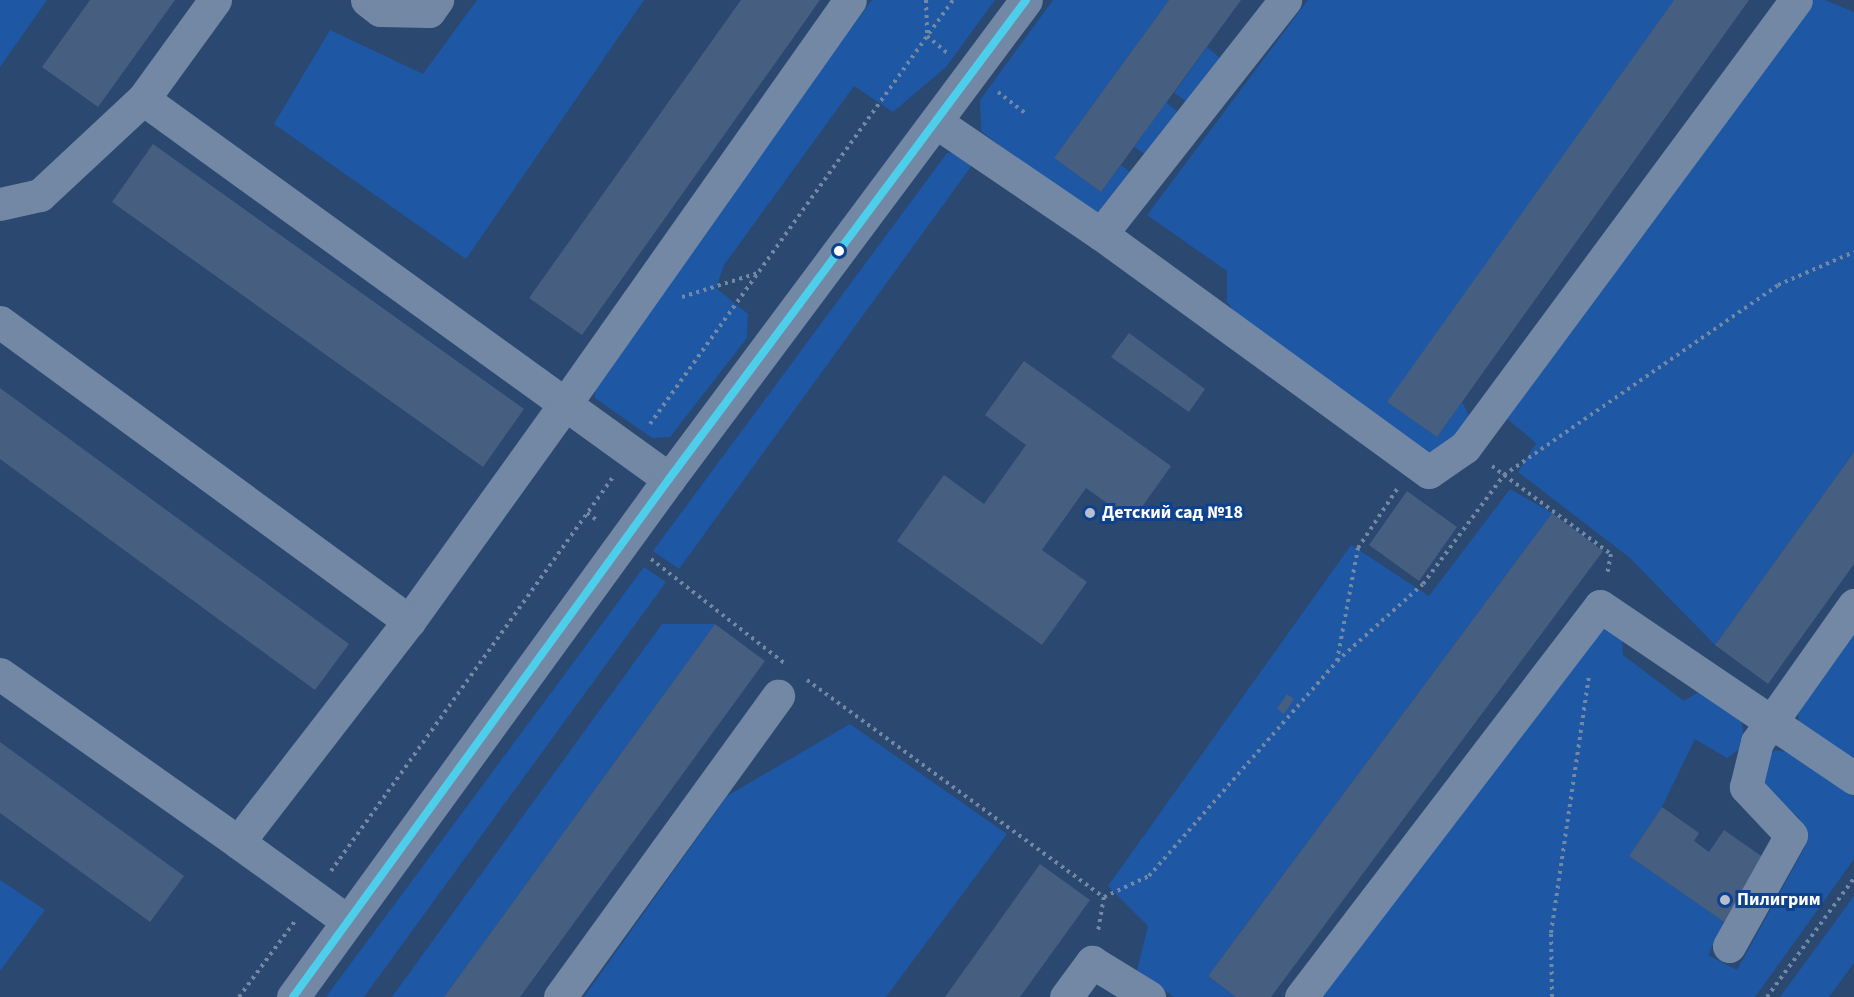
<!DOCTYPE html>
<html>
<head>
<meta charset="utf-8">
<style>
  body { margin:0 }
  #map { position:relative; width:1854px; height:997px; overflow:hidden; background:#2b4871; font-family:"Source Sans 3",sans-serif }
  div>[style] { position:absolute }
  .green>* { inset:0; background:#1e57a4 }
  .building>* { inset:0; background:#465e7f }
  .path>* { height:4px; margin-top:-2px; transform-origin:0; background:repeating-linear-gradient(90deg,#7288a5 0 3px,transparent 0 7.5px) }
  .minor>* { height:33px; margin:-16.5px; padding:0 16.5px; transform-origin:16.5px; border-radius:16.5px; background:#7288a5 }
  .bus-1>* { height:8px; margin:-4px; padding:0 4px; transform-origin:4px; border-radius:4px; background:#4dcfeb }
  .dots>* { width:16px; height:16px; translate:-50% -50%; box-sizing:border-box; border:3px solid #0e428e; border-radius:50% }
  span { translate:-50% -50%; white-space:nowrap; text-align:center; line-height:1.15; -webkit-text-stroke:6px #0e428e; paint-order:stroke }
  .poi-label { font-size:18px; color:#fff; font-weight:700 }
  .left { translate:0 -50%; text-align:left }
</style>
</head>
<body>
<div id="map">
  <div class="green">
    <div style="clip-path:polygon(0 0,47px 0,0 67px)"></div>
    <div style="clip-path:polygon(477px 0,644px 0,466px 259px,274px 124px,330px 30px,423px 74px)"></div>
    <div style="clip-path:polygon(872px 0,995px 0,946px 67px,893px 112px,854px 86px,724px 265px,716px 288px,748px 314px,747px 338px,670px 437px,652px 438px,595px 398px,595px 374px)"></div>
    <div style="clip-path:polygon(1053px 0,1169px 0,1054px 158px,1101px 192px,1121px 165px,1130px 172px,1093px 218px,981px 131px,980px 100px)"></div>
    <div style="clip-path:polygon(1308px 0,1674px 0,1388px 402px,1437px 437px,1462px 402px,1472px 421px,1451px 447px,1419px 454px,1251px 332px,1227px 302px,1227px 271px,1147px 215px)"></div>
    <div style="clip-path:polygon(1814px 0,1825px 0,1854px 12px,1854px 452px,1715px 645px,1630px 558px,1518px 472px,1536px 443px,1504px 416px)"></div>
    <div style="clip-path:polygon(1207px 47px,1221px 59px,1186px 101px,1174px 93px)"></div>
    <div style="clip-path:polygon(1166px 102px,1180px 114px,1148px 156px,1134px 147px)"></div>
    <div style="clip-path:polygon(962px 152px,975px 161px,679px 569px,653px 551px,947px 153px)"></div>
    <div style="clip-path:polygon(1510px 489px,1552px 513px,1208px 976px,1236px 997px,1174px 997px,1137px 970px,1148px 926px,1108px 886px,1351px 545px,1429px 596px)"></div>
    <div style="clip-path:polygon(644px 567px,666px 582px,364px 997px,326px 997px)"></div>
    <div style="clip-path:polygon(662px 624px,715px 624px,444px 997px,392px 997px)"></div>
    <div style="clip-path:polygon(1597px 626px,1622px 638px,1623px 655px,1684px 701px,1705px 688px,1740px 712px,1745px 745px,1727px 758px,1695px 739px,1662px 807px,1629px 856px,1724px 922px,1708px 955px,1737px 970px,1805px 847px,1799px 818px,1758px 782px,1761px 764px,1775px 750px,1796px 754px,1854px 797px,1854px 859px,1755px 997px,1320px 997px)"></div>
    <div style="clip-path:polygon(1854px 632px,1854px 761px,1800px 727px,1797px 709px)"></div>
    <div style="clip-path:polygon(850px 724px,1007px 834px,886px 997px,584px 997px,727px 796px)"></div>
    <div style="clip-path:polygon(0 880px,45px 910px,0 971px)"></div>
    <div style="clip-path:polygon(1854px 896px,1854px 963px,1829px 997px,1780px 997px)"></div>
  </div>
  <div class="building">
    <div style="clip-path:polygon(90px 0,175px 0,98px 107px,42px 67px)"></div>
    <div style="clip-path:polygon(741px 0,820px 0,582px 335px,529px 298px)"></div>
    <div style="clip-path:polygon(1169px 0,1241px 0,1101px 192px,1054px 158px)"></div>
    <div style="clip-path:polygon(1674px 0,1749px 0,1437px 437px,1387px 402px)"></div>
    <div style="clip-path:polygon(153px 144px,524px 409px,483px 467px,112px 202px)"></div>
    <div style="clip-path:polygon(1129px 333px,1205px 389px,1189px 412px,1111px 357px)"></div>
    <div style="clip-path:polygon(1024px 361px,1171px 466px,1132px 521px,1086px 488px,1042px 550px,1087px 582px,1042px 645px,897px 541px,944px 475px,984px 504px,1026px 445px,985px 415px)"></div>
    <div style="clip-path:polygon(0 388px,349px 644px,315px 690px,0 459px)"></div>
    <div style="clip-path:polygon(1854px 452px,1854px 564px,1768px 684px,1715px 645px)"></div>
    <div style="clip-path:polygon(1407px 491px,1457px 527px,1419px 581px,1369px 545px)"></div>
    <div style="clip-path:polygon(1552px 513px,1603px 551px,1271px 997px,1236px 997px,1208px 976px)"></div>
    <div style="clip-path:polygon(715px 624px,765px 661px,520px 997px,444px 997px)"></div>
    <div style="clip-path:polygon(1287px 694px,1294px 699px,1284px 714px,1277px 709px)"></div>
    <div style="clip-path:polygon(0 742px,184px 876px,150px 922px,0 813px)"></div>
    <div style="clip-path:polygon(1662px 807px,1699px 833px,1694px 841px,1709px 852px,1724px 830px,1767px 860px,1724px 922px,1629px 856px)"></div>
    <div style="clip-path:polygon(1040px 864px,1090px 900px,1020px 997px,945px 997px)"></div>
  </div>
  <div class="path">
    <div style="left:926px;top:0;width:36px;rotate:88deg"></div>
    <div style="left:927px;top:36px;width:26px;rotate:40deg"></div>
    <div style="left:998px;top:92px;width:36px;rotate:38deg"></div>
    <div style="left:682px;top:297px;width:80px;rotate:-17.5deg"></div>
    <div style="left:650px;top:424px;width:521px;rotate:-54.45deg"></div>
    <div style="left:1492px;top:466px;width:148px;rotate:36.5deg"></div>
    <div style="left:1611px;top:554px;width:21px;rotate:101deg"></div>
    <div style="left:587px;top:513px;width:14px;rotate:36deg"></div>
    <div style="left:651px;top:559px;width:169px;rotate:38deg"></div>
    <div style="left:1337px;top:661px;width:115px;rotate:-41.8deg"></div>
    <div style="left:1423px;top:584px;width:136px;rotate:-53.4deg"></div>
    <div style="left:1504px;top:475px;width:333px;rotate:-34.7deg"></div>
    <div style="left:1778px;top:285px;width:83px;rotate:-23.5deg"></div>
    <div style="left:807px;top:680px;width:368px;rotate:36.2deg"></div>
    <div style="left:1104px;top:897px;width:34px;rotate:100deg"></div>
    <div style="left:331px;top:871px;width:485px;rotate:-54.4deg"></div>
    <div style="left:1104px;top:897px;width:50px;rotate:-25deg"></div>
    <div style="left:1149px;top:876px;width:286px;rotate:-48.8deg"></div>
    <div style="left:1337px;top:661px;width:115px;rotate:-79.5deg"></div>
    <div style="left:1358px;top:548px;width:71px;rotate:-56.5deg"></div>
    <div style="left:239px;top:997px;width:94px;rotate:-53.6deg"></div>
    <div style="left:1552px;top:997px;width:64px;rotate:-90.9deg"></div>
    <div style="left:1551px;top:933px;width:259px;rotate:-81.6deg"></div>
    <div style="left:1767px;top:997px;width:147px;rotate:-53.8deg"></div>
  </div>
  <div class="minor">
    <div style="left:215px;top:0;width:122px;rotate:126deg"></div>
    <div style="left:143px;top:99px;width:521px;rotate:35.86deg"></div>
    <div style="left:565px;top:404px;width:267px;rotate:125.7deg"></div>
    <div style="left:367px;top:0;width:16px;rotate:38deg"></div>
    <div style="left:380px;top:10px;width:49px;rotate:1.2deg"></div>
    <div style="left:429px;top:11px;width:14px;rotate:-54deg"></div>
    <div style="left:936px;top:122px;width:199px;rotate:34.2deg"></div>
    <div style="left:1101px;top:234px;width:405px;rotate:36deg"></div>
    <div style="left:1429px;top:472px;width:44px;rotate:-34.8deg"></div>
    <div style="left:1465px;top:447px;width:556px;rotate:-53.48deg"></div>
    <div style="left:0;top:204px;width:41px;rotate:-12.7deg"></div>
    <div style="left:40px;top:195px;width:141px;rotate:-43deg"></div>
    <div style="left:1101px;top:234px;width:298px;rotate:-51.8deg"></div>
    <div style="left:0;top:322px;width:507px;rotate:36.17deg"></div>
    <div style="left:409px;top:621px;width:279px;rotate:127.7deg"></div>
    <div style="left:238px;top:842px;width:133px;rotate:35.8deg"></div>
    <div style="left:669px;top:479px;width:128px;rotate:-144.2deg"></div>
    <div style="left:565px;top:404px;width:494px;rotate:-54.8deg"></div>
    <div style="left:0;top:674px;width:291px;rotate:35.2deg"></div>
    <div style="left:1729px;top:946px;width:127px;rotate:-60.8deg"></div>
    <div style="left:1791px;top:835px;width:66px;rotate:-133.2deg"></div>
    <div style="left:1746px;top:787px;width:46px;rotate:-76.3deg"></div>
    <div style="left:1757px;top:742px;width:168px;rotate:-54.7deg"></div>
    <div style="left:293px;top:997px;width:640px;rotate:-54.03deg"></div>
    <div style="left:669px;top:479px;width:597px;rotate:-53.3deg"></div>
    <div style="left:560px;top:997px;width:372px;rotate:-54.1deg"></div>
    <div style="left:1066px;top:997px;width:44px;rotate:-53.4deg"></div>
    <div style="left:1092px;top:962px;width:67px;rotate:31.6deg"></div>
    <div style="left:1301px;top:997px;width:492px;rotate:-52.6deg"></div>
    <div style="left:1600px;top:606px;width:307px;rotate:34.1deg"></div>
  </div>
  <div class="bus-1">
    <div style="left:293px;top:997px;width:640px;rotate:-54.03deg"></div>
    <div style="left:669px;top:479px;width:597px;rotate:-53.3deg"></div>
  </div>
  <div class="dots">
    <div style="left:839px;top:251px;background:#fff"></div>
    <div style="left:1090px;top:513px;background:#b5bfcd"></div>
    <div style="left:1725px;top:900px;background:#b5bfcd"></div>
  </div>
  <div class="poi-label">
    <span class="left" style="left:1102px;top:513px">Детский сад №18</span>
    <span class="left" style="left:1737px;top:900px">Пилигрим</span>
  </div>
</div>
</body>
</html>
